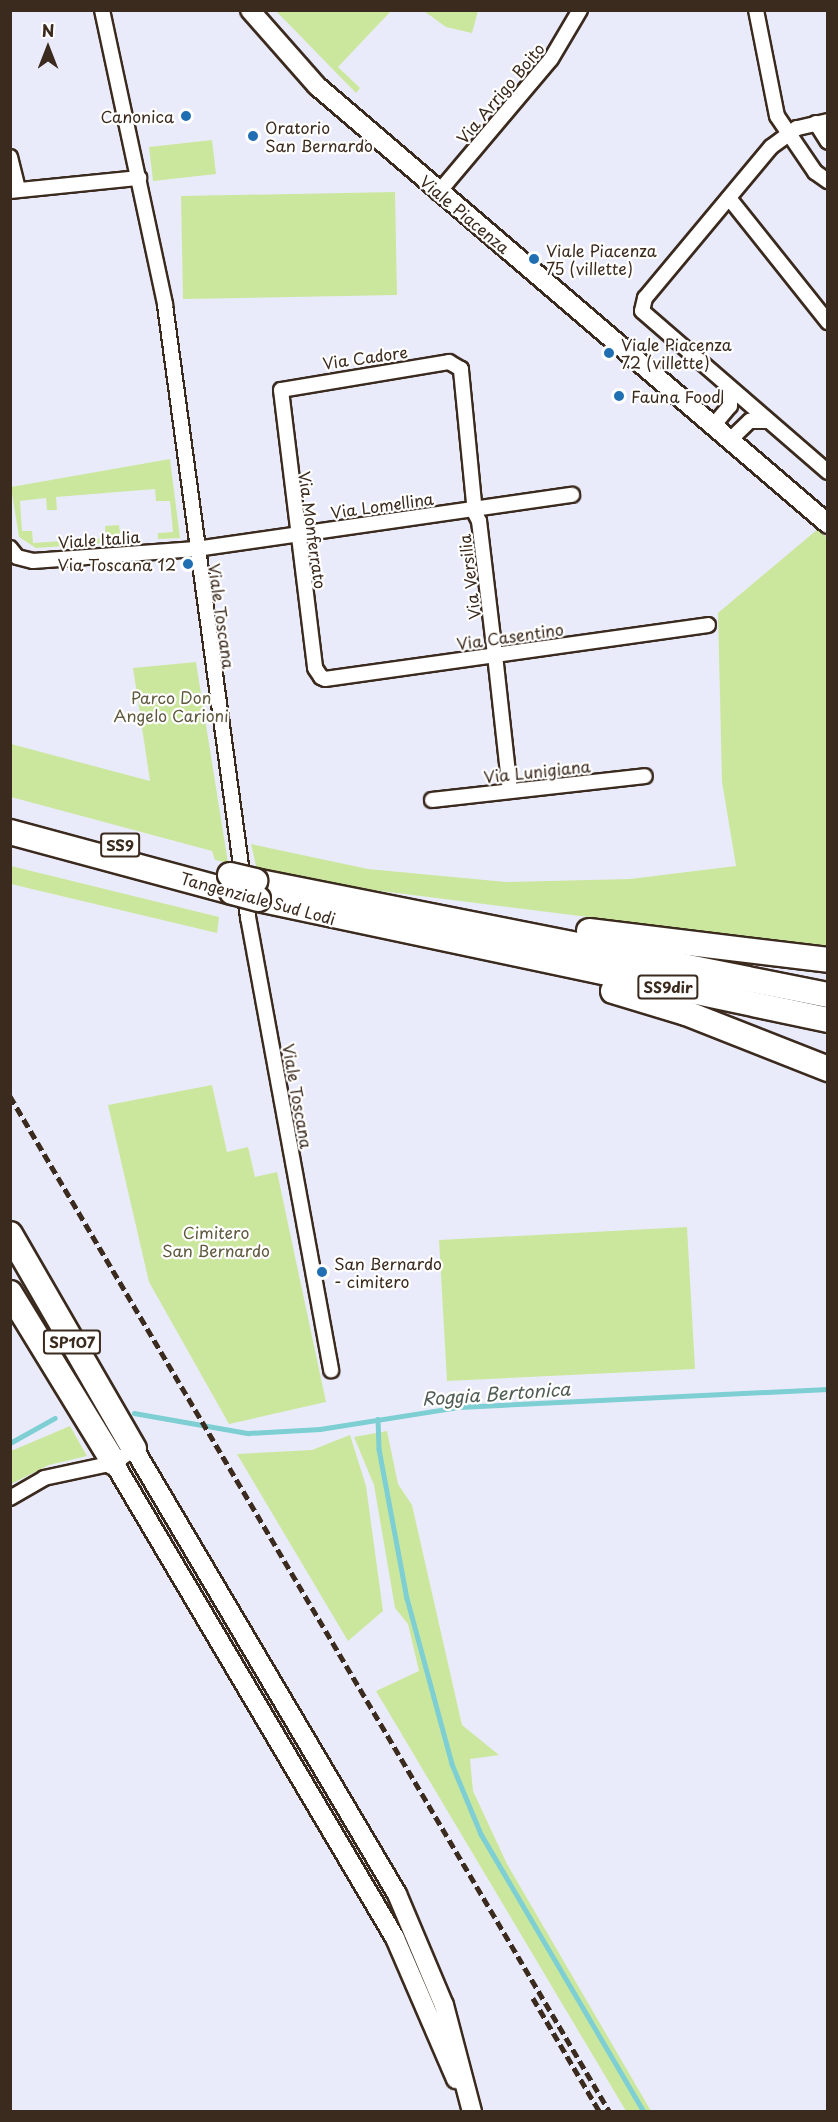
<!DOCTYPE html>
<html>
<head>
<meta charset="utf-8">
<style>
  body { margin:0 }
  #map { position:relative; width:838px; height:2122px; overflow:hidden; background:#eaebfa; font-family:"Playpen Sans",sans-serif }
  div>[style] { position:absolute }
  .green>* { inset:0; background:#cbe79e }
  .stream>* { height:4.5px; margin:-2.25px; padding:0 2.25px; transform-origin:2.25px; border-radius:2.25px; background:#7dcfd3 }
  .roads { filter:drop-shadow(2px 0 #3b2a1e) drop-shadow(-2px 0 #3b2a1e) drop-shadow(0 2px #3b2a1e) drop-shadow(0 -2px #3b2a1e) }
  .street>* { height:14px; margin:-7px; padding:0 7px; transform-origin:7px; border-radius:7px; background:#fff }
  .secondary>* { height:18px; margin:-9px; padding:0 9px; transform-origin:9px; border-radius:9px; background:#fff }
  .highway>* { height:24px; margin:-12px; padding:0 12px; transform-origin:12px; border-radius:12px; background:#fff }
  .rail>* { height:4.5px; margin-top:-2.25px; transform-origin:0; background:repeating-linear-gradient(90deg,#3b2a1e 0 9px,transparent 0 13.5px) }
  .bridges { filter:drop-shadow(2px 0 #3b2a1e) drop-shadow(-2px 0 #3b2a1e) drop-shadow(0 2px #3b2a1e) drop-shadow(0 -2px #3b2a1e) }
  .highway-bridge>* { height:24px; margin:-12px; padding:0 12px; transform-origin:12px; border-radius:12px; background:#fff }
  .dots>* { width:16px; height:16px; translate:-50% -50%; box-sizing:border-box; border:3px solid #fff; border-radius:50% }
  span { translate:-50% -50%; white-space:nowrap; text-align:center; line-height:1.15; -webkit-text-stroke:4.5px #fff; paint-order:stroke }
  .shield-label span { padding:2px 4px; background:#fff; border:2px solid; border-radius:4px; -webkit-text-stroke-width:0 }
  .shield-label { font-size:15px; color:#3b2a1e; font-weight:700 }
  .street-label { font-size:16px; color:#3b2a1e }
  .poi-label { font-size:16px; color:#3b2a1e }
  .right { translate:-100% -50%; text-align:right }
  .left { translate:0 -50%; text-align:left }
  .park-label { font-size:16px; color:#5f593e }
  .water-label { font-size:18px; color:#4f5c54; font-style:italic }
  .frame { position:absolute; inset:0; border:12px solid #3b2a1e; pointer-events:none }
  .north { position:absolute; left:18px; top:18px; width:60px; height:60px; -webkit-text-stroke:4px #fff; paint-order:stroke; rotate:0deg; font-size:16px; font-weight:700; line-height:24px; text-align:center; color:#3b2a1e }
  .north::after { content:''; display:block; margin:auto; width:21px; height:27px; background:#3b2a1e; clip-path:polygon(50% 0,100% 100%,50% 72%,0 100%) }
</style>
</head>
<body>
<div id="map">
  <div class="green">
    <div style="clip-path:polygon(276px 11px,391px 11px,338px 67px,360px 88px,356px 93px)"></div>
    <div style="clip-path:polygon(424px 11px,478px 11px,472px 33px,446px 27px)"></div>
    <div style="clip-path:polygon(212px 140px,216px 174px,153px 181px,149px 147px)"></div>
    <div style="clip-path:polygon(395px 192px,397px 295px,183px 299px,181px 196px)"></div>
    <div style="clip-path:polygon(170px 459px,180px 538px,158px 539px,158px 533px,173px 532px,172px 521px,170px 501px,156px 501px,155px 489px,56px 497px,57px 510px,47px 510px,46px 498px,20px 501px,22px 531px,32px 531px,33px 543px,106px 538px,105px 526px,119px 525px,121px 542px,36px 548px,19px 537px,11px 487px)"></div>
    <div style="clip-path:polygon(818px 529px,827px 538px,827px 947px,333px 885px,257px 870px,251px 844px,368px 869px,506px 882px,630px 879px,736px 866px,722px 782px,718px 613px)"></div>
    <div style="clip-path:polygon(196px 662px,228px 863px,215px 860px,212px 851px,11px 797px,11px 744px,150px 781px,133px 668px)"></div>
    <div style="clip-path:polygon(11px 866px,219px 917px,217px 933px,11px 884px)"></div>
    <div style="clip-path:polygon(212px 1085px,227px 1152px,248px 1147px,255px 1177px,277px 1172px,326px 1402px,229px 1424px,149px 1282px,108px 1105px)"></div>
    <div style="clip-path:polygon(687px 1227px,695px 1369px,447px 1381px,439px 1240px)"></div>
    <div style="clip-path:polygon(70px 1426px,87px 1456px,49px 1465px,11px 1484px,11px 1451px)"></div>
    <div style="clip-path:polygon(387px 1431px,398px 1484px,412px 1505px,462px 1725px,499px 1755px,470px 1759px,473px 1791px,507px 1864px,651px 2111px,626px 2111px,376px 1691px,419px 1671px,408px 1624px,395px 1608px,374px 1485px,354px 1437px)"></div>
    <div style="clip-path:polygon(350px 1435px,366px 1486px,383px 1611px,348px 1641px,237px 1454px,312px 1450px)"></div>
  </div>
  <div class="stream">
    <div style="left:134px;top:1413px;width:116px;rotate:10deg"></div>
    <div style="left:248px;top:1433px;width:72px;rotate:-3.2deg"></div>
    <div style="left:320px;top:1429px;width:141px;rotate:-9deg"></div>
    <div style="left:459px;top:1407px;width:369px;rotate:-2.8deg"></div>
    <div style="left:378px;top:1419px;width:30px;rotate:88deg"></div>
    <div style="left:379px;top:1449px;width:152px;rotate:79.4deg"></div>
    <div style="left:407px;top:1598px;width:172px;rotate:74.8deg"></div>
    <div style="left:452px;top:1764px;width:76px;rotate:67.5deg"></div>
    <div style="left:481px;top:1834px;width:322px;rotate:59.6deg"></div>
    <div style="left:10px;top:1443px;width:51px;rotate:-29.1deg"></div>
  </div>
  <div class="roads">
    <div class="street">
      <div style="left:102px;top:10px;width:302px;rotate:77.9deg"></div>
      <div style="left:165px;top:305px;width:618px;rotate:82.28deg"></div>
      <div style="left:248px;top:917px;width:461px;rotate:79.6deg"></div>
      <div style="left:756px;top:10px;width:108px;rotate:78.8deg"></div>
      <div style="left:777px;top:116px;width:68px;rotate:55.8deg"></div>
      <div style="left:815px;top:172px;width:16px;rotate:35deg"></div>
      <div style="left:828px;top:121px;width:32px;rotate:167deg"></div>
      <div style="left:797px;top:128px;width:32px;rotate:144deg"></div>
      <div style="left:771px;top:147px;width:197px;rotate:129.8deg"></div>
      <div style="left:645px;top:298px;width:13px;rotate:103deg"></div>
      <div style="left:642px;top:311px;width:246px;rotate:40.9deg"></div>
      <div style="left:816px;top:123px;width:22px;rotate:58deg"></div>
      <div style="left:10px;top:157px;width:34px;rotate:76deg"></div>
      <div style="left:10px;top:191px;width:130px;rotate:-5.8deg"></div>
      <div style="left:438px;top:193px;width:175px;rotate:-49.9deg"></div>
      <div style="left:551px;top:59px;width:57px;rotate:-59.4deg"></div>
      <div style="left:729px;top:198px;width:159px;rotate:51.4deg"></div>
      <div style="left:713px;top:426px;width:26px;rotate:-50deg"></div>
      <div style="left:730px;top:406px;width:16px;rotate:-90deg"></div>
      <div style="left:730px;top:440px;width:28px;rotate:-44deg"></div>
      <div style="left:750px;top:421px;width:17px"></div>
      <div style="left:10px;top:548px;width:11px;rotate:52deg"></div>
      <div style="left:17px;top:557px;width:16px;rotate:14deg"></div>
      <div style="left:33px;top:561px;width:163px;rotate:-4.2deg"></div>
      <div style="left:196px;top:549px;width:380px;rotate:-8.2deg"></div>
      <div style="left:510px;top:791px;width:137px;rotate:-96.3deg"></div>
      <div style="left:495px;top:655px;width:135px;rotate:-96.8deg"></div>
      <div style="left:479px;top:521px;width:9px;rotate:-117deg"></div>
      <div style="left:475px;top:513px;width:145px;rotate:-95.6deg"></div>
      <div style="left:461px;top:369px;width:14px;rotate:-150deg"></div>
      <div style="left:449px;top:362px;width:170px;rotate:170.5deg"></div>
      <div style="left:281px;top:390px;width:280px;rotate:83deg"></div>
      <div style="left:315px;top:668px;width:11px;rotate:56deg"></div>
      <div style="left:321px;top:677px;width:4px;rotate:27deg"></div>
      <div style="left:325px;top:679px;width:172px;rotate:-8deg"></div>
      <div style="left:495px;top:655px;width:215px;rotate:-8deg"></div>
      <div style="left:432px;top:800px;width:214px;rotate:-6.4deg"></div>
      <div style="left:10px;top:1498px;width:39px;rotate:-30deg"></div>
      <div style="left:44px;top:1478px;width:72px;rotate:-12.1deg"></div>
      <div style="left:114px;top:1463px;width:24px;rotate:-35deg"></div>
    </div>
    <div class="secondary">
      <div style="left:250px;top:10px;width:101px;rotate:48.6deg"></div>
      <div style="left:317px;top:86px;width:673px;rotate:40.6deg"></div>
      <div style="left:134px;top:1449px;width:517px;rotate:59.42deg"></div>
      <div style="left:397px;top:1894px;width:121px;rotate:67.1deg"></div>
      <div style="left:444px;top:2005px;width:111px;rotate:75.3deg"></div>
      <div style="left:114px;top:1463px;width:552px;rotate:59.39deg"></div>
      <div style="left:395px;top:1938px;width:154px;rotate:66.6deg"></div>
    </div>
    <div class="highway">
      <div style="left:10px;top:832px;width:230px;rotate:15.1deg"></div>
      <div style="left:255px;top:881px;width:584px;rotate:11.25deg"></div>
      <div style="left:258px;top:899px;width:583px;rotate:11.98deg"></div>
      <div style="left:589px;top:931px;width:241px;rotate:6.9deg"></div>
      <div style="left:613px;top:991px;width:76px;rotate:16.8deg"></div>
      <div style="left:686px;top:1013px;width:153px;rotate:21.5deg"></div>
      <div style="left:10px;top:1234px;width:248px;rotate:60deg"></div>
      <div style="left:10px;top:1293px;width:199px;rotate:58.5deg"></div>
    </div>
  </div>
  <div class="rail">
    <div style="left:10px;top:1096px;width:1180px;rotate:59.44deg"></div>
    <div style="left:533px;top:1998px;width:132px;rotate:59.6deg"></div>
  </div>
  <div class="bridges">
    <div class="highway-bridge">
      <div style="left:230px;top:875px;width:26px;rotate:13deg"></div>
      <div style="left:232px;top:892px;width:27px;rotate:15deg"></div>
    </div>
  </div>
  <div class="dots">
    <div style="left:186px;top:116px;background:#1f6fb2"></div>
    <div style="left:253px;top:136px;background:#1f6fb2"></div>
    <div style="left:534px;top:259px;background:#1f6fb2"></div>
    <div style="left:609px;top:353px;background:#1f6fb2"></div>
    <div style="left:619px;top:396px;background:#1f6fb2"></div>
    <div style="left:188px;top:564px;background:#1f6fb2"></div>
    <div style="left:322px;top:1272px;background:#1f6fb2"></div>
  </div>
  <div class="shield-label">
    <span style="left:120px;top:845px">SS9</span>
    <span style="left:668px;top:987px">SS9dir</span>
    <span style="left:72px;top:1342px">SP107</span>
  </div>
  <div class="street-label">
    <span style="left:500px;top:93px;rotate:-50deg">Via Arrigo Boito</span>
    <span style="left:465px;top:214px;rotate:40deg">Viale Piacenza</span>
    <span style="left:365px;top:357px;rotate:-8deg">Via Cadore</span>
    <span style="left:382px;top:505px;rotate:-8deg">Via Lomellina</span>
    <span style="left:313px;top:530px;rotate:82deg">Via Monferrato</span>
    <span style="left:99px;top:539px;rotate:-4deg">Viale Italia</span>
    <span style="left:469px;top:577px;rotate:-97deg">Via Versilia</span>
    <span style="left:222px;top:616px;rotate:82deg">Viale Toscana</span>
    <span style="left:510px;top:636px;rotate:-8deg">Via Casentino</span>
    <span style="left:537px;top:771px;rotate:-6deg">Via Lunigiana</span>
    <span style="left:258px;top:898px;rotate:15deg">Tangenziale Sud Lodi</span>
    <span style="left:298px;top:1096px;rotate:80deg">Viale Toscana</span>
  </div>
  <div class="poi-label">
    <span class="right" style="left:174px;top:116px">Canonica</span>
    <span class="left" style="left:265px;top:136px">Oratorio<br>San Bernardo</span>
    <span class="left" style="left:546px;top:259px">Viale Piacenza<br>75 (villette)</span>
    <span class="left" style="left:621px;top:353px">Viale Piacenza<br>72 (villette)</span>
    <span class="left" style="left:631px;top:396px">Fauna Food</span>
    <span class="right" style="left:176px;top:564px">Via Toscana 12</span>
    <span class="left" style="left:334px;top:1272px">San Bernardo<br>- cimitero</span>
  </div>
  <div class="park-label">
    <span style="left:171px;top:706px">Parco Don<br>Angelo Carioni</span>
    <span style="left:216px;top:1241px">Cimitero<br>San Bernardo</span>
  </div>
  <div class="water-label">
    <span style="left:496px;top:1394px;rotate:-4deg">Roggia Bertonica</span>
  </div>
  <div class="frame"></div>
  <div class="north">N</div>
</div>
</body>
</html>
